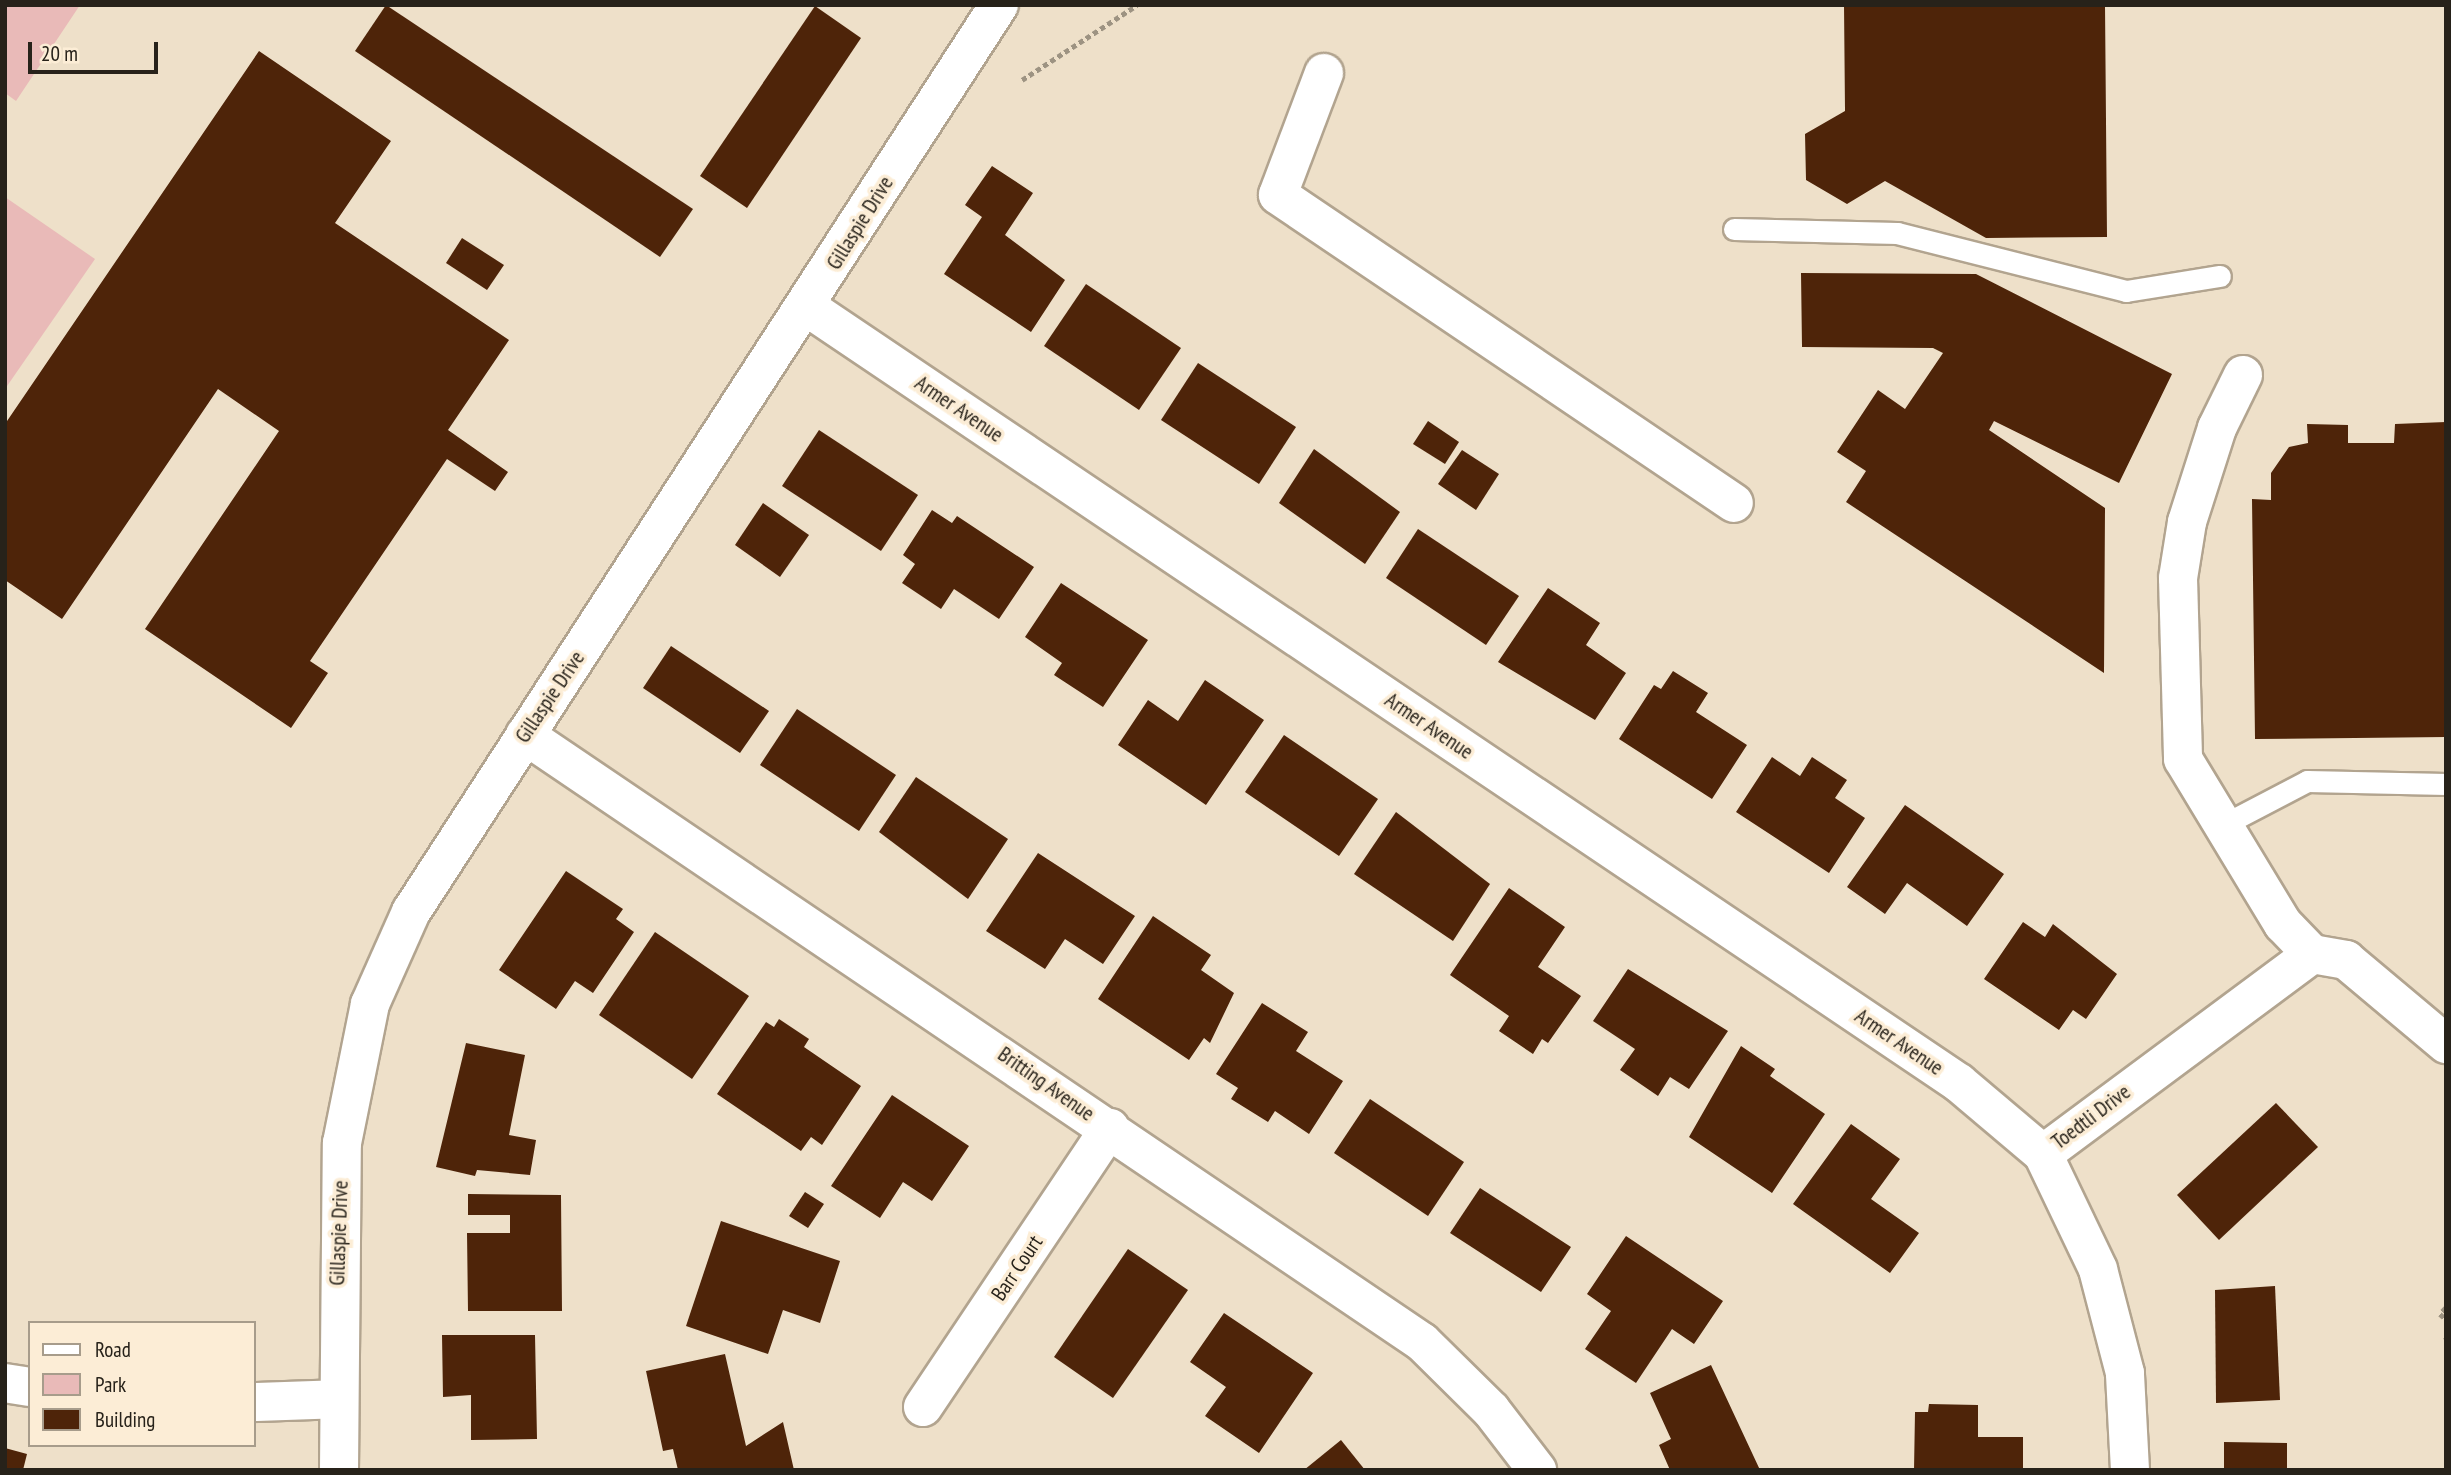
<!DOCTYPE html>
<html>
<head>
<meta charset="utf-8">
<style>
  body { margin:0 }
  #map { position:relative; width:2451px; height:1475px; overflow:hidden; background:#eee0c9; font-family:"PT Sans Narrow",sans-serif }
  div>[style] { position:absolute }
  .green>* { inset:0; background:#e9bab8 }
  .building>* { inset:0; background:#4e2409 }
  .path>* { height:4.5px; margin-top:-2.25px; transform-origin:0; background:repeating-linear-gradient(90deg,#9d9382 0 5px,transparent 0 8.5px) }
  .roads { filter:drop-shadow(2px 0 #b2a48f) drop-shadow(-2px 0 #b2a48f) drop-shadow(0 2px #b2a48f) drop-shadow(0 -2px #b2a48f) }
  .lane>* { height:21px; margin:-10.5px; padding:0 10.5px; transform-origin:10.5px; border-radius:10.5px; background:#fff }
  .street>* { height:38px; margin:-19px; padding:0 19px; transform-origin:19px; border-radius:19px; background:#fff }
  span { translate:-50% -50%; white-space:nowrap; text-align:center; line-height:1.15; -webkit-text-stroke:7px #fcedd6; paint-order:stroke }
  .street-label { font-size:21px; color:#27221a }
  .frame { position:absolute; inset:0; border:7px solid #27221a; pointer-events:none }
  .legend { position:absolute; left:28px; top:1321px; width:228px; height:126px; box-sizing:border-box; background:#fcedd6; border:2px solid #a79c8b; margin:0; padding:9px 12px; list-style:none; font-size:21px; color:#27221a }
  .legend li { display:flex; align-items:center; gap:14px; height:35px }
  .legend b { width:35px; border:2px solid #a79c8b }
  .scale { position:absolute; left:28px; top:42px; width:130px; height:32px; box-sizing:border-box; border:4px solid #27221a; border-top:0; padding-left:9px; font-size:21px; line-height:24px; white-space:nowrap; color:#27221a; -webkit-text-stroke:5px #fcedd6; paint-order:stroke }
</style>
</head>
<body>
<div id="map">
  <div class="green">
    <div style="clip-path:polygon(5px 5px,80px 5px,16px 101px,5px 93px)"></div>
    <div style="clip-path:polygon(5px 197px,95px 259px,5px 389px)"></div>
  </div>
  <div class="building">
    <div style="clip-path:polygon(386px 5px,693px 209px,660px 257px,355px 51px)"></div>
    <div style="clip-path:polygon(1844px 5px,2105px 5px,2107px 237px,1986px 238px,1885px 181px,1847px 204px,1806px 180px,1805px 134px,1845px 111px)"></div>
    <div style="clip-path:polygon(815px 6px,861px 38px,747px 208px,700px 176px)"></div>
    <div style="clip-path:polygon(259px 51px,391px 141px,335px 223px,509px 340px,448px 430px,508px 472px,495px 491px,447px 459px,310px 661px,328px 673px,291px 728px,145px 629px,279px 431px,218px 389px,62px 619px,5px 580px,5px 424px)"></div>
    <div style="clip-path:polygon(992px 166px,1033px 193px,1005px 235px,1065px 280px,1031px 332px,944px 274px,982px 217px,965px 205px)"></div>
    <div style="clip-path:polygon(462px 238px,504px 265px,487px 290px,446px 263px)"></div>
    <div style="clip-path:polygon(1801px 273px,1976px 274px,2172px 374px,2119px 483px,1994px 421px,1989px 430px,2105px 508px,2104px 673px,1846px 502px,1866px 471px,1837px 452px,1878px 390px,1905px 409px,1943px 353px,1933px 348px,1802px 347px)"></div>
    <div style="clip-path:polygon(1086px 284px,1181px 348px,1139px 410px,1044px 346px)"></div>
    <div style="clip-path:polygon(1198px 363px,1296px 427px,1259px 484px,1161px 420px)"></div>
    <div style="clip-path:polygon(1428px 421px,1459px 442px,1445px 464px,1413px 444px)"></div>
    <div style="clip-path:polygon(2446px 422px,2446px 737px,2255px 739px,2252px 499px,2271px 500px,2271px 473px,2289px 447px,2308px 443px,2307px 424px,2348px 425px,2348px 443px,2394px 443px,2395px 424px)"></div>
    <div style="clip-path:polygon(819px 430px,918px 495px,881px 551px,782px 486px)"></div>
    <div style="clip-path:polygon(1314px 449px,1400px 512px,1365px 564px,1279px 503px)"></div>
    <div style="clip-path:polygon(1462px 450px,1499px 474px,1476px 510px,1438px 484px)"></div>
    <div style="clip-path:polygon(763px 503px,809px 535px,780px 577px,735px 545px)"></div>
    <div style="clip-path:polygon(932px 510px,952px 523px,957px 516px,1034px 567px,999px 619px,954px 589px,941px 609px,902px 583px,915px 564px,903px 555px)"></div>
    <div style="clip-path:polygon(1418px 529px,1519px 596px,1486px 645px,1386px 578px)"></div>
    <div style="clip-path:polygon(1061px 583px,1148px 640px,1103px 707px,1054px 675px,1062px 663px,1025px 637px)"></div>
    <div style="clip-path:polygon(1548px 588px,1600px 623px,1586px 645px,1626px 673px,1595px 720px,1498px 662px)"></div>
    <div style="clip-path:polygon(671px 646px,769px 711px,740px 753px,643px 688px)"></div>
    <div style="clip-path:polygon(1673px 671px,1708px 693px,1696px 712px,1747px 745px,1712px 799px,1619px 739px,1654px 685px,1661px 689px)"></div>
    <div style="clip-path:polygon(1205px 680px,1264px 720px,1206px 805px,1118px 745px,1148px 700px,1178px 721px)"></div>
    <div style="clip-path:polygon(797px 709px,896px 775px,859px 831px,760px 765px)"></div>
    <div style="clip-path:polygon(1284px 735px,1378px 799px,1339px 856px,1245px 792px)"></div>
    <div style="clip-path:polygon(1772px 757px,1800px 776px,1812px 757px,1847px 780px,1835px 798px,1865px 818px,1829px 873px,1736px 812px)"></div>
    <div style="clip-path:polygon(916px 777px,1008px 839px,968px 899px,879px 832px)"></div>
    <div style="clip-path:polygon(1905px 805px,2004px 874px,1967px 926px,1907px 883px,1885px 914px,1847px 887px)"></div>
    <div style="clip-path:polygon(1396px 812px,1490px 884px,1453px 941px,1354px 874px)"></div>
    <div style="clip-path:polygon(1038px 853px,1135px 916px,1103px 964px,1065px 939px,1045px 969px,986px 931px)"></div>
    <div style="clip-path:polygon(566px 871px,623px 909px,616px 919px,634px 932px,593px 993px,575px 981px,556px 1009px,499px 970px)"></div>
    <div style="clip-path:polygon(1509px 888px,1565px 927px,1538px 967px,1581px 996px,1548px 1043px,1542px 1039px,1533px 1054px,1499px 1031px,1509px 1016px,1450px 975px)"></div>
    <div style="clip-path:polygon(1153px 916px,1211px 955px,1201px 970px,1234px 993px,1210px 1043px,1204px 1038px,1189px 1060px,1098px 999px)"></div>
    <div style="clip-path:polygon(2023px 922px,2045px 937px,2053px 924px,2117px 974px,2086px 1019px,2073px 1010px,2059px 1030px,1984px 979px)"></div>
    <div style="clip-path:polygon(655px 932px,749px 996px,692px 1079px,599px 1015px)"></div>
    <div style="clip-path:polygon(1628px 969px,1728px 1031px,1689px 1089px,1670px 1077px,1658px 1096px,1620px 1070px,1635px 1049px,1593px 1021px)"></div>
    <div style="clip-path:polygon(1262px 1003px,1308px 1032px,1296px 1051px,1343px 1081px,1309px 1134px,1275px 1111px,1268px 1122px,1231px 1099px,1238px 1088px,1216px 1074px)"></div>
    <div style="clip-path:polygon(779px 1019px,809px 1039px,804px 1047px,861px 1086px,822px 1145px,811px 1137px,801px 1151px,717px 1094px,766px 1022px,774px 1027px)"></div>
    <div style="clip-path:polygon(466px 1043px,525px 1055px,509px 1135px,536px 1140px,530px 1175px,477px 1170px,475px 1176px,436px 1167px)"></div>
    <div style="clip-path:polygon(1741px 1046px,1775px 1069px,1770px 1076px,1825px 1114px,1772px 1193px,1689px 1137px)"></div>
    <div style="clip-path:polygon(892px 1095px,969px 1146px,932px 1201px,903px 1182px,880px 1218px,831px 1186px)"></div>
    <div style="clip-path:polygon(1370px 1099px,1464px 1162px,1428px 1216px,1334px 1153px)"></div>
    <div style="clip-path:polygon(2276px 1103px,2318px 1147px,2219px 1240px,2177px 1195px)"></div>
    <div style="clip-path:polygon(1851px 1124px,1900px 1159px,1871px 1199px,1919px 1233px,1890px 1273px,1793px 1204px)"></div>
    <div style="clip-path:polygon(1480px 1188px,1571px 1247px,1541px 1292px,1450px 1233px)"></div>
    <div style="clip-path:polygon(805px 1192px,824px 1204px,808px 1228px,789px 1216px)"></div>
    <div style="clip-path:polygon(468px 1194px,561px 1195px,562px 1311px,468px 1311px,467px 1233px,510px 1233px,510px 1215px,468px 1215px)"></div>
    <div style="clip-path:polygon(721px 1221px,840px 1261px,820px 1323px,783px 1310px,768px 1354px,686px 1326px)"></div>
    <div style="clip-path:polygon(1626px 1236px,1723px 1301px,1694px 1344px,1672px 1329px,1636px 1383px,1585px 1349px,1611px 1311px,1587px 1294px)"></div>
    <div style="clip-path:polygon(1128px 1249px,1188px 1290px,1113px 1398px,1054px 1357px)"></div>
    <div style="clip-path:polygon(2275px 1286px,2280px 1400px,2216px 1403px,2215px 1290px)"></div>
    <div style="clip-path:polygon(1224px 1313px,1313px 1373px,1259px 1453px,1205px 1416px,1226px 1387px,1190px 1362px)"></div>
    <div style="clip-path:polygon(442px 1335px,535px 1335px,537px 1439px,471px 1440px,471px 1395px,443px 1397px)"></div>
    <div style="clip-path:polygon(725px 1354px,746px 1446px,783px 1422px,794px 1470px,678px 1470px,673px 1449px,663px 1451px,646px 1371px)"></div>
    <div style="clip-path:polygon(1711px 1365px,1760px 1470px,1670px 1470px,1659px 1445px,1671px 1439px,1650px 1393px)"></div>
    <div style="clip-path:polygon(1929px 1404px,1978px 1405px,1978px 1437px,2023px 1437px,2023px 1470px,1914px 1470px,1915px 1412px,1928px 1412px)"></div>
    <div style="clip-path:polygon(1341px 1440px,1365px 1470px,1304px 1470px)"></div>
    <div style="clip-path:polygon(2224px 1442px,2287px 1443px,2287px 1470px,2224px 1470px)"></div>
    <div style="clip-path:polygon(5px 1448px,27px 1454px,23px 1470px,5px 1470px)"></div>
  </div>
  <div class="path">
    <div style="left:1022px;top:80px;width:137px;rotate:-33.1deg"></div>
    <div style="left:2446px;top:1308px;width:8px;rotate:135deg"></div>
    <div style="left:2440px;top:1314px;width:8px;rotate:40deg"></div>
    <div style="left:2446px;top:1338px;width:1px;rotate:90deg"></div>
  </div>
  <div class="roads">
    <div class="lane">
      <div style="left:1734px;top:229px;width:163px;rotate:1.4deg"></div>
      <div style="left:1897px;top:233px;width:236px;rotate:14.2deg"></div>
      <div style="left:2126px;top:291px;width:95px;rotate:-9.1deg"></div>
      <div style="left:2223px;top:825px;width:95px;rotate:-27.6deg"></div>
      <div style="left:2307px;top:781px;width:139px;rotate:1.2deg"></div>
    </div>
    <div class="street">
      <div style="left:1324px;top:73px;width:130px;rotate:110.7deg"></div>
      <div style="left:1278px;top:195px;width:550px;rotate:34.04deg"></div>
      <div style="left:807px;top:307px;width:1389px;rotate:33.96deg"></div>
      <div style="left:1959px;top:1083px;width:110px;rotate:40.2deg"></div>
      <div style="left:2243px;top:375px;width:59px;rotate:116.1deg"></div>
      <div style="left:2217px;top:428px;width:99px;rotate:107.7deg"></div>
      <div style="left:2187px;top:522px;width:57px;rotate:99.1deg"></div>
      <div style="left:2178px;top:578px;width:181px;rotate:88.4deg"></div>
      <div style="left:2183px;top:759px;width:193px;rotate:58.8deg"></div>
      <div style="left:2283px;top:924px;width:42px;rotate:46deg"></div>
      <div style="left:525px;top:735px;width:1083px;rotate:34.09deg"></div>
      <div style="left:1422px;top:1342px;width:97px;rotate:44.6deg"></div>
      <div style="left:1491px;top:1410px;width:76px;rotate:52.5deg"></div>
      <div style="left:5px;top:1383px;width:25px;rotate:9deg"></div>
      <div style="left:254px;top:1402px;width:84px;rotate:-2deg"></div>
      <div style="left:923px;top:1407px;width:336px;rotate:-56.2deg"></div>
      <div style="left:339px;top:1470px;width:327px;rotate:-89.5deg"></div>
      <div style="left:342px;top:1143px;width:142px;rotate:-78.6deg"></div>
      <div style="left:370px;top:1004px;width:101px;rotate:-66deg"></div>
      <div style="left:411px;top:912px;width:1081px;rotate:-57.05deg"></div>
      <div style="left:2130px;top:1470px;width:97px;rotate:-93deg"></div>
      <div style="left:2125px;top:1373px;width:107px;rotate:-104.6deg"></div>
      <div style="left:2098px;top:1269px;width:127px;rotate:-115.6deg"></div>
      <div style="left:2043px;top:1154px;width:335px;rotate:-36.6deg"></div>
      <div style="left:2312px;top:954px;width:35px;rotate:10deg"></div>
      <div style="left:2346px;top:960px;width:131px;rotate:40deg"></div>
    </div>
  </div>
  <div class="street-label">
    <span style="left:860px;top:223px;rotate:-58deg">Gillaspie Drive</span>
    <span style="left:959px;top:409px;rotate:34deg">Armer Avenue</span>
    <span style="left:550px;top:697px;rotate:-56deg">Gillaspie Drive</span>
    <span style="left:1429px;top:726px;rotate:34deg">Armer Avenue</span>
    <span style="left:1899px;top:1042px;rotate:34deg">Armer Avenue</span>
    <span style="left:1046px;top:1084px;rotate:35deg">Britting Avenue</span>
    <span style="left:2091px;top:1117px;rotate:-37deg">Toedtli Drive</span>
    <span style="left:339px;top:1233px;rotate:-88deg">Gillaspie Drive</span>
    <span style="left:1017px;top:1268px;rotate:-56deg">Barr Court</span>
  </div>
  <div class="frame"></div>
  <ul class="legend">
  <li><b style="height:9px;background:#fff"></b>Road</li>
  <li><b style="height:19px;background:#e9bab8"></b>Park</li>
  <li><b style="height:19px;background:#4e2409"></b>Building</li>
  </ul>
  <div class="scale">20 m</div>
</div>
</body>
</html>
